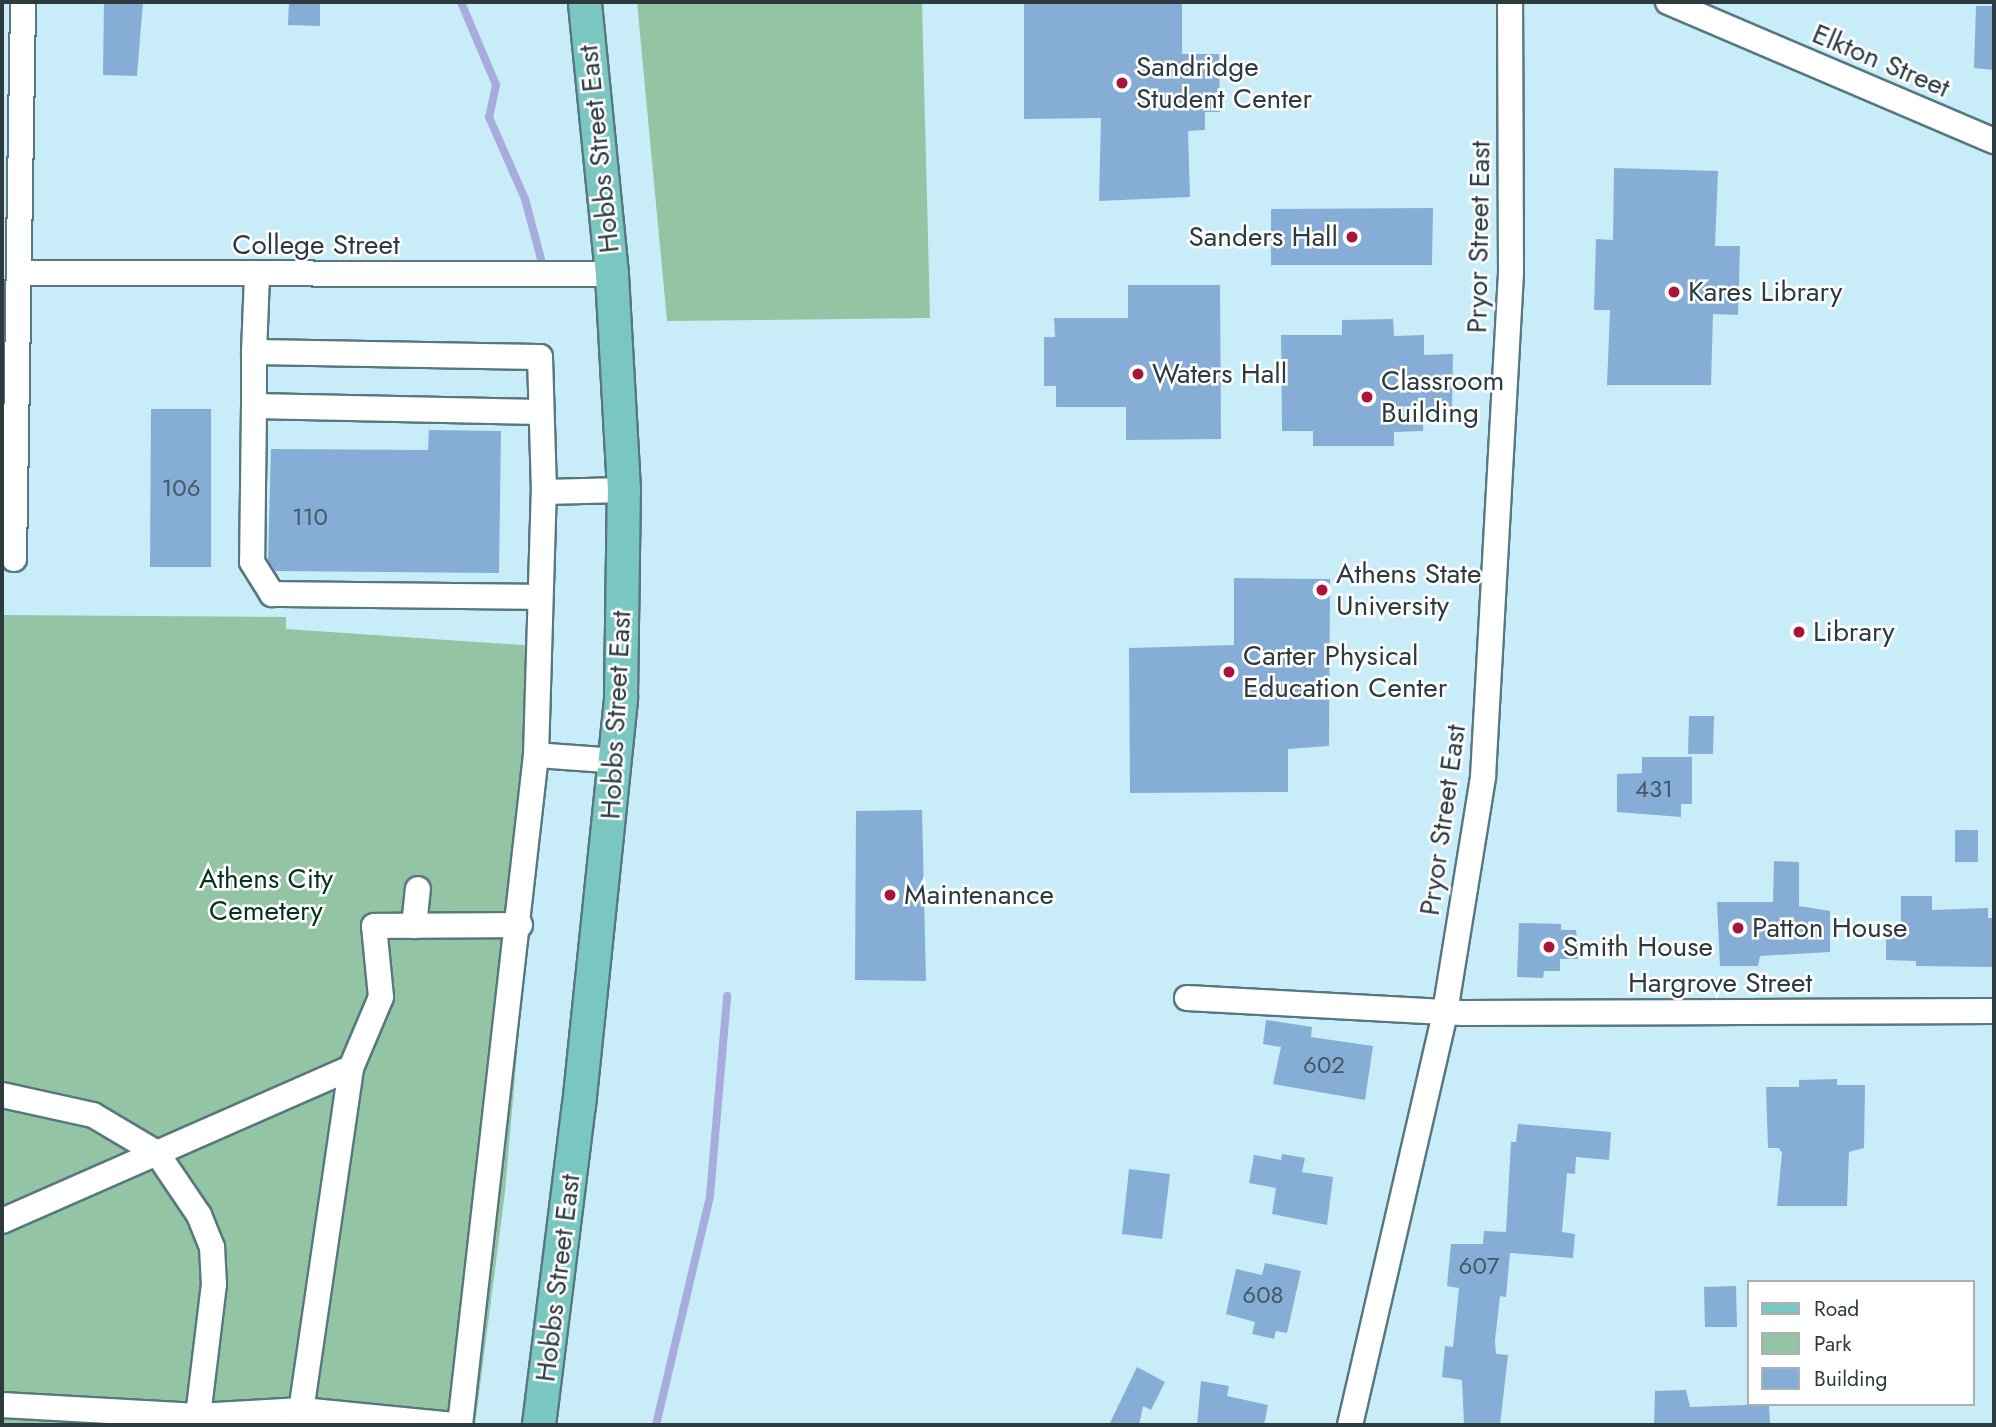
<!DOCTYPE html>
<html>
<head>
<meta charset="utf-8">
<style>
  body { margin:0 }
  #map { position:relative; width:1996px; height:1427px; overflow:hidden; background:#c9edf8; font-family:Jost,sans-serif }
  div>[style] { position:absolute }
  .green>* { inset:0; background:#93c5a5 }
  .stream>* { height:8px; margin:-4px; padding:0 4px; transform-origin:4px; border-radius:4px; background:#a7abdd }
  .building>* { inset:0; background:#86add5 }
  .roads { filter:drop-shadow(2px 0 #577781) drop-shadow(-2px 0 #577781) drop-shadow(0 2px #577781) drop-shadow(0 -2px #577781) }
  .minor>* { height:24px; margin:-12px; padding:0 12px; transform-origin:12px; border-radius:12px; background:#fff }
  .major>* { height:32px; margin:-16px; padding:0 16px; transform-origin:16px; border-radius:16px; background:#7ac7c1 }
  .dots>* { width:19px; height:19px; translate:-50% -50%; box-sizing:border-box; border:4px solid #fff; border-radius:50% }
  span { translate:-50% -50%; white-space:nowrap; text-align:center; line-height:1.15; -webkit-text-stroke:5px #fff; paint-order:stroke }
  .number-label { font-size:24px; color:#435864 }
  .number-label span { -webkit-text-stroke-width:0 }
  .street-label { font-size:28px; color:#2d3b3f }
  .poi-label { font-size:28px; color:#2d3b3f }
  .left { translate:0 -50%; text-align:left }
  .right { translate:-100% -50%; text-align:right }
  .park-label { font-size:28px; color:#07321c }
  .frame { position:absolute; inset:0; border:4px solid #2d3b3f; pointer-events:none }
  .legend { position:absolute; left:1747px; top:1280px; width:228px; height:126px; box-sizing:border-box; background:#fff; border:2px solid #abb1b2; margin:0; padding:9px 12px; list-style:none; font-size:21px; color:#2d3b3f }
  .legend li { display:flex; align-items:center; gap:14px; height:35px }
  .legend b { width:35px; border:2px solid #abb1b2 }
</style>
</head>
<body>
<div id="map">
  <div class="green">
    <div style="clip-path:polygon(637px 2px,922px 2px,930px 318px,667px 321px)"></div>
    <div style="clip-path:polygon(2px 615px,286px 617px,286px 629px,552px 647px,505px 1192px,475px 1425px,2px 1425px)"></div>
  </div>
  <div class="stream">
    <div style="left:461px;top:2px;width:90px;rotate:67.1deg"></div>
    <div style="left:496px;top:85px;width:33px;rotate:102deg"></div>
    <div style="left:489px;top:117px;width:90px;rotate:66.3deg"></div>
    <div style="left:525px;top:199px;width:62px;rotate:75.1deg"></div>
    <div style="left:656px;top:1425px;width:235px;rotate:-76.7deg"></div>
    <div style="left:710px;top:1196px;width:201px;rotate:-85.1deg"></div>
  </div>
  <div class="building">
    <div style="clip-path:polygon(104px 2px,143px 2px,137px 76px,103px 75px)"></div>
    <div style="clip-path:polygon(289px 2px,320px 2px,320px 26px,288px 25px)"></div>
    <div style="clip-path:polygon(1024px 2px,1182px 2px,1182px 54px,1219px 54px,1220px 112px,1205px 112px,1205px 130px,1188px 131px,1190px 197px,1099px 201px,1101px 118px,1024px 119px)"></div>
    <div style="clip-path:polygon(1976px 6px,1994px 6px,1994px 70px,1974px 68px)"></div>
    <div style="clip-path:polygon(1614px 168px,1718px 171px,1715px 246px,1740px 246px,1738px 315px,1713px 314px,1711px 385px,1607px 385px,1610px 310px,1594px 310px,1596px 239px,1613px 240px)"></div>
    <div style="clip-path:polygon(1433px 208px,1432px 265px,1271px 265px,1271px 209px)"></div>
    <div style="clip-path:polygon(1128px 285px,1220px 285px,1221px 439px,1126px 440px,1126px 407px,1056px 407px,1056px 386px,1044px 386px,1044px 337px,1055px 337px,1054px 318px,1128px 318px)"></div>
    <div style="clip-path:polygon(1393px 319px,1394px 336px,1424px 335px,1424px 355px,1453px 354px,1452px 411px,1424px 411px,1423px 431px,1394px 432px,1394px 446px,1313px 446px,1313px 431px,1282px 431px,1281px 335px,1342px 335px,1342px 320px)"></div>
    <div style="clip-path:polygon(151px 409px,211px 409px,211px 567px,150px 567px)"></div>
    <div style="clip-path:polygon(429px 430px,501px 431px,499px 573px,275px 571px,268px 560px,271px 449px,428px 450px)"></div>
    <div style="clip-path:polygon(1234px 578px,1330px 579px,1329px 746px,1288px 749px,1288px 792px,1130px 793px,1129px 648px,1234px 645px)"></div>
    <div style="clip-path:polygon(1689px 716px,1714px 716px,1713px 754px,1688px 754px)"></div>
    <div style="clip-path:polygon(1642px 757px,1692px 757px,1692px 804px,1681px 804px,1681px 817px,1617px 812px,1617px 774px,1642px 773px)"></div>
    <div style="clip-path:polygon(922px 810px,926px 981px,855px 980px,856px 811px)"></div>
    <div style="clip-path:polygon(1955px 830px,1978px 830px,1978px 862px,1955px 862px)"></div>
    <div style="clip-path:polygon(1774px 861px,1799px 862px,1799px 906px,1830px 911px,1830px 952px,1760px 956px,1758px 966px,1720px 966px,1717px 902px,1773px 902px)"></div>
    <div style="clip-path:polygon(1901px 896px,1932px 896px,1932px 910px,1988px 908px,1988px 918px,1994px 918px,1994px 967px,1916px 966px,1916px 961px,1886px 960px,1886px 936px,1897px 936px,1897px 928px,1901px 928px)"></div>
    <div style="clip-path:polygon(1519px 923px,1561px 924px,1561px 930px,1576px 930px,1579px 959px,1560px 959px,1560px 971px,1544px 971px,1543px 978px,1517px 977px)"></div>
    <div style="clip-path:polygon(1266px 1020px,1312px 1027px,1311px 1037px,1373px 1046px,1365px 1100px,1273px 1084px,1281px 1047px,1263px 1044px)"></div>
    <div style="clip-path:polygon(1837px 1079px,1837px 1085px,1865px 1085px,1864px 1148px,1849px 1152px,1847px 1206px,1777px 1206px,1782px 1153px,1779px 1148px,1768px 1148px,1766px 1087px,1799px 1087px,1799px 1080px)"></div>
    <div style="clip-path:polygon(1518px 1124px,1611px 1132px,1609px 1160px,1576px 1157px,1575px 1174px,1567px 1173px,1562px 1232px,1575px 1234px,1573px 1258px,1510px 1253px,1506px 1297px,1500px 1296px,1495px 1341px,1496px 1354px,1508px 1355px,1500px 1425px,1464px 1425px,1462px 1380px,1442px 1377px,1445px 1346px,1453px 1347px,1459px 1288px,1447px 1286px,1451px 1244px,1483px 1244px,1484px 1231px,1506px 1232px,1511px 1142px,1516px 1142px)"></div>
    <div style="clip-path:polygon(1282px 1154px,1305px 1158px,1302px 1172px,1333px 1177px,1327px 1225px,1272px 1214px,1276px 1188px,1249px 1183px,1254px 1155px,1281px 1160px)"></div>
    <div style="clip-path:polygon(1129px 1169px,1170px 1174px,1162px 1239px,1122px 1234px)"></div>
    <div style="clip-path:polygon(1265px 1263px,1301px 1271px,1287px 1333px,1276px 1331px,1274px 1339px,1252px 1334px,1255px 1322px,1226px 1314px,1236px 1269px,1262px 1275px)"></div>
    <div style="clip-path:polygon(1736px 1286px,1737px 1327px,1705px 1327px,1704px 1287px)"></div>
    <div style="clip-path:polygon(1137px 1367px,1165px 1382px,1151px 1410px,1143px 1406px,1139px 1425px,1109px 1425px)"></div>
    <div style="clip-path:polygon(1201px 1381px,1229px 1386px,1227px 1396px,1268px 1405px,1264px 1425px,1197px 1425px)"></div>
    <div style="clip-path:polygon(1686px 1390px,1690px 1407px,1769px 1404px,1770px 1425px,1654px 1425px,1655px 1391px)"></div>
  </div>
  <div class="roads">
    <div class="minor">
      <div style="left:1668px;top:2px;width:354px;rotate:23.1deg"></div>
      <div style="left:20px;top:273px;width:592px;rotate:0.1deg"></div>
      <div style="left:257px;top:275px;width:77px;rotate:92.2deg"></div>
      <div style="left:254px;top:352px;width:286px;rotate:1deg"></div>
      <div style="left:540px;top:357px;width:135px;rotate:88.3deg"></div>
      <div style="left:544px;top:492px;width:80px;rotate:-1.4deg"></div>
      <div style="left:254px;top:352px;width:54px;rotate:90deg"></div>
      <div style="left:254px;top:406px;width:286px;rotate:1.2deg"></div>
      <div style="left:254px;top:406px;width:156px;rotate:90.7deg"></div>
      <div style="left:252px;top:562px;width:38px;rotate:58deg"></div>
      <div style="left:272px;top:594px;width:267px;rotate:0.6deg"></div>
      <div style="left:14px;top:559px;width:557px;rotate:-89.07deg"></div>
      <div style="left:536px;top:755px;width:263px;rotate:-88.3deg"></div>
      <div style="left:414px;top:926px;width:37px;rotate:-84deg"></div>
      <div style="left:1187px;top:998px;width:276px;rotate:3.1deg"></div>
      <div style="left:1463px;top:1013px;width:531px;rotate:-0.22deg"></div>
      <div style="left:2px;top:1095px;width:93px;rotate:12.4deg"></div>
      <div style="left:93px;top:1115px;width:74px;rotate:30.7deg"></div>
      <div style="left:157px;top:1153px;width:212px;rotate:-23.7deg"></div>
      <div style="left:2px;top:1221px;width:169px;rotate:-23.7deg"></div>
      <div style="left:157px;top:1153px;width:75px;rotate:55.9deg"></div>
      <div style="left:199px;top:1215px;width:35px;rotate:68deg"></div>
      <div style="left:212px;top:1247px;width:37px;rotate:87deg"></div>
      <div style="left:214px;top:1284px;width:133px;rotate:96.9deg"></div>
      <div style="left:2px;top:1405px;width:196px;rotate:3.2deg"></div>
      <div style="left:198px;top:1416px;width:104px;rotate:-3.3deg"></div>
      <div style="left:302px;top:1410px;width:155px;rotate:5.6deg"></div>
      <div style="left:299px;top:1425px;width:361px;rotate:-81.7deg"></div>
      <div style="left:351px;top:1068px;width:77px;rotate:-67.1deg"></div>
      <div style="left:381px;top:997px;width:71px;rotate:-95.6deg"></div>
      <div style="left:374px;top:926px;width:146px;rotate:-0.4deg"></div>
      <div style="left:460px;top:1425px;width:674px;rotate:-83.53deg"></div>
      <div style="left:536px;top:755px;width:82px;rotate:4.2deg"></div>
      <div style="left:1350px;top:1425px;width:424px;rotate:-77deg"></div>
      <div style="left:1445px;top:1012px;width:238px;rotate:-80.8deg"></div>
      <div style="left:1483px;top:777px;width:505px;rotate:-86.82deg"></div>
      <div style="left:1511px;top:273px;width:271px;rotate:-90.2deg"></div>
    </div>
    <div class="major">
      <div style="left:539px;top:1425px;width:321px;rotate:-82.9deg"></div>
      <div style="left:579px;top:1106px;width:411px;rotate:-84.1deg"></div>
      <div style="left:621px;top:697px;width:207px;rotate:-89.2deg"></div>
      <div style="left:624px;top:490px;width:216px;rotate:-93.2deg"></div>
      <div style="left:612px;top:274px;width:273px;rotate:-95.7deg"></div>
    </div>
  </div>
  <div class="dots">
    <div style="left:1122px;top:83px;background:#a9133c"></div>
    <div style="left:1352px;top:237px;background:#a9133c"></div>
    <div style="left:1674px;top:292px;background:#a9133c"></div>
    <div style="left:1138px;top:374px;background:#a9133c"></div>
    <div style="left:1367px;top:397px;background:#a9133c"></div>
    <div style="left:1322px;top:590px;background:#a9133c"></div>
    <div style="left:1799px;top:632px;background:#a9133c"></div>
    <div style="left:1229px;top:672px;background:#a9133c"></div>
    <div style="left:890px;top:895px;background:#a9133c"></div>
    <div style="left:1738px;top:928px;background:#a9133c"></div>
    <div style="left:1549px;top:947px;background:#a9133c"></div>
  </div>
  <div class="number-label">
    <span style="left:181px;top:488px">106</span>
    <span style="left:310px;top:517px">110</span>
    <span style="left:1654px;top:789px">431</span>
    <span style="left:1324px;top:1065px">602</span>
    <span style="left:1479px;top:1266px">607</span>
    <span style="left:1263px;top:1295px">608</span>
  </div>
  <div class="street-label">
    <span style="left:1881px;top:61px;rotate:23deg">Elkton Street</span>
    <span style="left:599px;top:149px;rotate:-96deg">Hobbs Street East</span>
    <span style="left:1479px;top:237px;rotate:-89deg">Pryor Street East</span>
    <span style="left:316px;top:245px">College Street</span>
    <span style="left:616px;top:715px;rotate:-87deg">Hobbs Street East</span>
    <span style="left:1443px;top:820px;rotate:-82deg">Pryor Street East</span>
    <span style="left:1720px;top:983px">Hargrove Street</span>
    <span style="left:558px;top:1278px;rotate:-83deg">Hobbs Street East</span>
  </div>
  <div class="poi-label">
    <span class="left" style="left:1136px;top:83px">Sandridge<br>Student Center</span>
    <span class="right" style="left:1338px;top:237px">Sanders Hall</span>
    <span class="left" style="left:1688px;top:292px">Kares Library</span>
    <span class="left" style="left:1152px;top:374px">Waters Hall</span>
    <span class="left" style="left:1381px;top:397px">Classroom<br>Building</span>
    <span class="left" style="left:1336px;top:590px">Athens State<br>University</span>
    <span class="left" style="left:1813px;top:632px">Library</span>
    <span class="left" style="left:1243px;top:672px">Carter Physical<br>Education Center</span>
    <span class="left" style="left:904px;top:895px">Maintenance</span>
    <span class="left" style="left:1752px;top:928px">Patton House</span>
    <span class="left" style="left:1563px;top:947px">Smith House</span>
  </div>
  <div class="park-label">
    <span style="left:266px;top:895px">Athens City<br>Cemetery</span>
  </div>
  <div class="frame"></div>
  <ul class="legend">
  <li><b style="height:9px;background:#7ac7c1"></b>Road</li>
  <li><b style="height:19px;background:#93c5a5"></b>Park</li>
  <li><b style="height:19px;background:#86add5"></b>Building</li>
  </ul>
</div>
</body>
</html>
